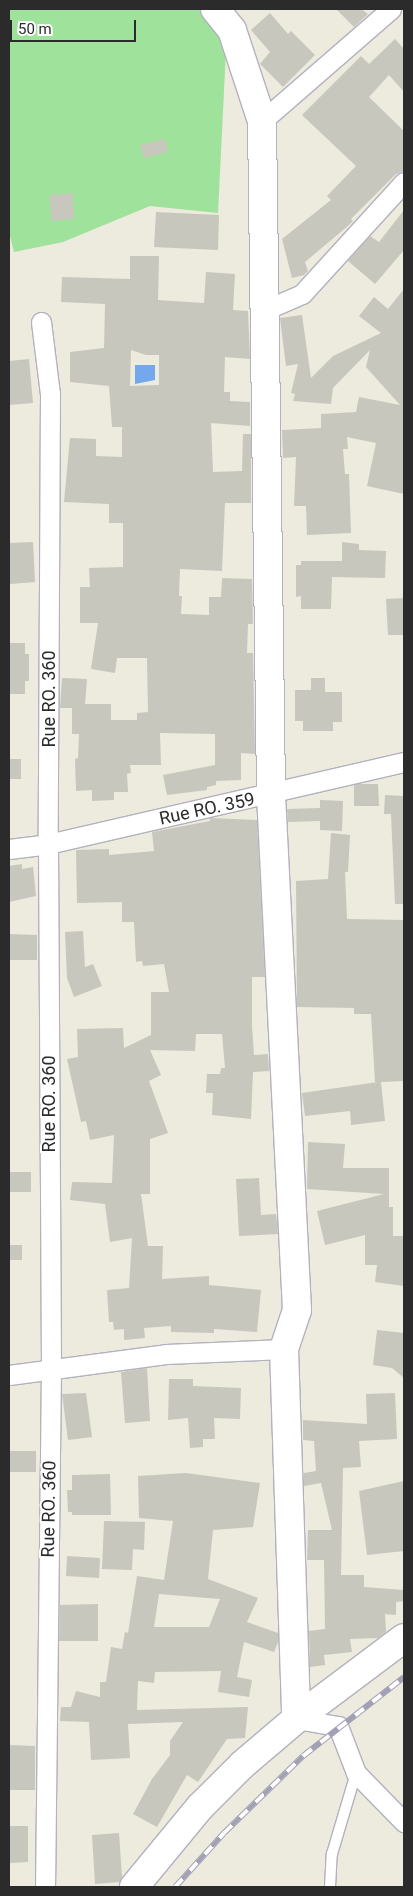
<!DOCTYPE html>
<html>
<head>
<meta charset="utf-8">
<style>
  body { margin:0 }
  #map { position:relative; width:413px; height:1896px; overflow:hidden; background:#edeade; font-family:Roboto,sans-serif }
  div>[style] { position:absolute }
  .green>* { inset:0; background:#9ee29b }
  .water>* { inset:0; background:#73a8ec }
  .building>* { inset:0; background:#c8c7bd }
  .roads { filter:drop-shadow(1px 0 #b3b1be) drop-shadow(-1px 0 #b3b1be) drop-shadow(0 1px #b3b1be) drop-shadow(0 -1px #b3b1be) }
  .lane>* { height:10px; margin:-5px; padding:0 5px; transform-origin:5px; border-radius:5px; background:#fff }
  .street>* { height:19px; margin:-9.5px; padding:0 9.5px; transform-origin:9.5px; border-radius:9.5px; background:#fff }
  .secondary>* { height:28px; margin:-14px; padding:0 14px; transform-origin:14px; border-radius:14px; background:#fff }
  .rail>* { height:5.5px; margin-top:-2.75px; transform-origin:0; background:repeating-linear-gradient(90deg,#fff 0 11px,#a3a0b5 0 22px); box-sizing:border-box; border-block:1px solid #a3a0b5 }
  span { translate:-50% -50%; white-space:nowrap; text-align:center; line-height:1.15; -webkit-text-stroke:4px #fff; paint-order:stroke }
  .street-label { font-size:18px; color:#2b2b2b }
  .frame { position:absolute; inset:0; border:10px solid #2b2b2b; pointer-events:none }
  .scale { position:absolute; left:10px; top:20px; width:126px; height:22px; box-sizing:border-box; border:2px solid #2b2b2b; border-top:0; padding-left:6px; font-size:15px; line-height:18px; white-space:nowrap; color:#2b2b2b; -webkit-text-stroke:4px #fff; paint-order:stroke }
</style>
</head>
<body>
<div id="map">
  <div class="green">
    <div style="clip-path:polygon(9px 9px,228px 9px,218px 213px,150px 206px,63px 242px,14px 252px,9px 232px)"></div>
  </div>
  <div class="water">
    <div style="clip-path:polygon(135px 365px,155px 365px,155px 380px,135px 384px)"></div>
  </div>
  <div class="building">
    <div style="clip-path:polygon(336px 9px,361px 9px,368px 14px,354px 27px)"></div>
    <div style="clip-path:polygon(270px 13px,288px 34px,291px 31px,315px 55px,283px 87px,260px 64px,270px 52px,251px 30px)"></div>
    <div style="clip-path:polygon(395px 39px,404px 49px,404px 92px,389px 75px,369px 97px,404px 131px,404px 171px,396px 174px,351px 219px,353px 221px,349px 225px,305px 262px,308px 271px,304px 275px,292px 278px,282px 239px,331px 200px,327px 196px,356px 166px,302px 115px,361px 56px,369px 64px)"></div>
    <div style="clip-path:polygon(165px 139px,168px 152px,144px 158px,140px 145px)"></div>
    <div style="clip-path:polygon(73px 193px,74px 219px,51px 221px,50px 195px)"></div>
    <div style="clip-path:polygon(404px 210px,404px 250px,375px 284px,348px 261px,370px 236px,379px 242px)"></div>
    <div style="clip-path:polygon(156px 212px,219px 215px,218px 250px,154px 247px)"></div>
    <div style="clip-path:polygon(evenodd,130px 256px,159px 256px,158px 300px,204px 303px,206px 272px,235px 274px,233px 310px,248px 311px,250px 359px,225px 357px,224px 392px,230px 392px,230px 401px,250px 402px,250px 426px,211px 423px,213px 472px,242px 471px,243px 434px,251px 434px,251px 503px,225px 503px,222px 571px,180px 569px,179px 596px,182px 596px,181px 614px,209px 615px,209px 597px,221px 597px,222px 578px,252px 579px,253px 624px,248px 624px,247px 653px,253px 653px,255px 754px,241px 753px,241px 780px,216px 781px,216px 785px,207px 787px,207px 790px,167px 795px,163px 775px,215px 765px,215px 734px,160px 733px,161px 765px,130px 765px,131px 773px,127px 774px,128px 792px,114px 792px,114px 800px,92px 801px,92px 790px,76px 791px,75px 759px,78px 758px,79px 734px,72px 734px,72px 708px,60px 708px,62px 678px,87px 679px,85px 704px,111px 704px,111px 720px,137px 720px,137px 713px,148px 712px,147px 658px,117px 658px,115px 673px,91px 669px,98px 623px,80px 623px,80px 587px,90px 587px,89px 568px,123px 567px,123px 523px,109px 523px,109px 504px,64px 502px,70px 438px,96px 439px,96px 456px,122px 457px,122px 427px,112px 427px,109px 386px,70px 382px,70px 352px,104px 348px,105px 304px,61px 302px,62px 277px,130px 279px,130px 256px,131px 350px,146px 355px,159px 355px,159px 385px,130px 386px,131px 350px)"></div>
    <div style="clip-path:polygon(404px 289px,404px 494px,367px 486px,376px 443px,347px 437px,348px 449px,343px 449px,345px 474px,349px 474px,351px 533px,307px 535px,306px 506px,294px 506px,296px 457px,283px 458px,282px 430px,321px 428px,321px 414px,356px 412px,359px 397px,400px 405px,366px 367px,370px 350px,333px 388px,331px 404px,293px 401px,295px 394px,291px 393px,298px 364px,286px 366px,280px 318px,302px 315px,311px 378px,333px 356px,381px 333px,359px 316px,374px 297px,388px 309px)"></div>
    <div style="clip-path:polygon(29px 359px,33px 403px,9px 405px,9px 361px)"></div>
    <div style="clip-path:polygon(33px 542px,35px 582px,10px 584px,9px 543px)"></div>
    <div style="clip-path:polygon(342px 542px,359px 544px,359px 550px,386px 551px,385px 578px,332px 577px,331px 609px,301px 609px,301px 596px,296px 597px,296px 565px,301px 565px,301px 561px,342px 561px)"></div>
    <div style="clip-path:polygon(404px 598px,404px 635px,388px 635px,386px 599px)"></div>
    <div style="clip-path:polygon(9px 643px,25px 643px,25px 654px,29px 654px,29px 681px,25px 681px,25px 694px,9px 694px)"></div>
    <div style="clip-path:polygon(311px 678px,325px 678px,325px 692px,342px 692px,342px 722px,333px 722px,333px 731px,303px 731px,303px 721px,295px 721px,295px 690px,311px 690px)"></div>
    <div style="clip-path:polygon(9px 759px,21px 759px,21px 779px,9px 779px)"></div>
    <div style="clip-path:polygon(357px 784px,378px 784px,379px 806px,354px 806px,354px 785px)"></div>
    <div style="clip-path:polygon(385px 795px,404px 796px,404px 904px,395px 904px,391px 814px,384px 814px)"></div>
    <div style="clip-path:polygon(320px 800px,343px 801px,342px 831px,320px 830px,320px 821px,288px 822px,287px 809px,320px 808px)"></div>
    <div style="clip-path:polygon(210px 818px,257px 820px,265px 977px,252px 977px,252px 1026px,254px 1055px,268px 1054px,269px 1071px,253px 1072px,251px 1119px,212px 1115px,213px 1093px,206px 1093px,207px 1074px,220px 1074px,221px 1068px,225px 1068px,222px 1034px,196px 1034px,195px 1051px,150px 1050px,161px 1075px,149px 1081px,168px 1133px,150px 1139px,150px 1194px,141px 1194px,148px 1246px,163px 1246px,162px 1279px,209px 1276px,209px 1285px,261px 1290px,257px 1332px,214px 1329px,214px 1333px,171px 1332px,171px 1326px,144px 1328px,145px 1338px,124px 1340px,124px 1329px,114px 1330px,113px 1322px,109px 1322px,107px 1290px,129px 1288px,132px 1238px,110px 1242px,105px 1204px,70px 1200px,72px 1182px,112px 1183px,114px 1135px,90px 1140px,86px 1121px,81px 1122px,67px 1059px,78px 1057px,77px 1029px,123px 1028px,124px 1048px,151px 1035px,151px 992px,169px 992px,164px 964px,143px 966px,142px 961px,136px 962px,134px 922px,122px 922px,122px 902px,77px 903px,76px 850px,109px 849px,109px 855px,154px 851px,152px 832px,210px 821px)"></div>
    <div style="clip-path:polygon(331px 833px,350px 835px,348px 872px,345px 872px,347px 919px,404px 920px,404px 1081px,381px 1082px,385px 1121px,351px 1125px,350px 1111px,305px 1116px,302px 1093px,378px 1082px,375px 1082px,371px 1014px,354px 1014px,354px 1008px,297px 1007px,296px 881px,328px 879px)"></div>
    <div style="clip-path:polygon(22px 864px,22px 869px,33px 867px,36px 896px,9px 902px,9px 866px)"></div>
    <div style="clip-path:polygon(83px 931px,85px 967px,93px 964px,102px 986px,74px 997px,67px 978px,65px 932px)"></div>
    <div style="clip-path:polygon(9px 934px,37px 935px,37px 960px,9px 960px)"></div>
    <div style="clip-path:polygon(308px 1142px,345px 1144px,343px 1168px,389px 1168px,389px 1207px,393px 1207px,393px 1236px,404px 1236px,404px 1286px,375px 1282px,377px 1265px,365px 1265px,365px 1235px,325px 1245px,317px 1211px,384px 1194px,307px 1189px)"></div>
    <div style="clip-path:polygon(9px 1172px,31px 1172px,31px 1192px,9px 1192px)"></div>
    <div style="clip-path:polygon(259px 1178px,261px 1215px,276px 1214px,278px 1234px,239px 1236px,236px 1179px)"></div>
    <div style="clip-path:polygon(9px 1245px,22px 1245px,22px 1260px,9px 1260px)"></div>
    <div style="clip-path:polygon(377px 1330px,404px 1333px,404px 1378px,392px 1368px,373px 1365px)"></div>
    <div style="clip-path:polygon(147px 1368px,150px 1421px,125px 1423px,121px 1372px)"></div>
    <div style="clip-path:polygon(169px 1379px,193px 1379px,193px 1386px,241px 1388px,240px 1419px,214px 1418px,215px 1439px,203px 1439px,203px 1447px,190px 1448px,188px 1418px,168px 1420px)"></div>
    <div style="clip-path:polygon(86px 1393px,92px 1437px,68px 1440px,62px 1394px)"></div>
    <div style="clip-path:polygon(395px 1393px,397px 1439px,359px 1441px,361px 1467px,343px 1468px,341px 1575px,364px 1575px,364px 1587px,404px 1590px,404px 1601px,396px 1602px,396px 1615px,385px 1614px,386px 1632px,378px 1638px,350px 1639px,352px 1652px,324px 1655px,325px 1665px,310px 1667px,309px 1631px,325px 1629px,324px 1560px,307px 1560px,308px 1530px,332px 1530px,321px 1483px,304px 1486px,304px 1473px,316px 1471px,314px 1441px,303px 1440px,303px 1420px,367px 1424px,366px 1394px)"></div>
    <div style="clip-path:polygon(9px 1451px,36px 1451px,36px 1472px,9px 1472px)"></div>
    <div style="clip-path:polygon(evenodd,186px 1473px,260px 1483px,253px 1527px,213px 1530px,208px 1579px,258px 1598px,247px 1622px,278px 1633px,278px 1642px,274px 1652px,244px 1642px,237px 1677px,252px 1680px,249px 1697px,218px 1692px,221px 1671px,155px 1672px,154px 1683px,138px 1681px,137px 1710px,248px 1707px,245px 1738px,227px 1739px,198px 1782px,187px 1775px,157px 1827px,133px 1814px,152px 1779px,170px 1755px,170px 1741px,183px 1722px,128px 1724px,130px 1758px,91px 1760px,89px 1722px,60px 1721px,61px 1707px,71px 1707px,76px 1691px,100px 1697px,100px 1682px,106px 1682px,111px 1647px,122px 1649px,125px 1632px,128px 1633px,137px 1576px,164px 1580px,173px 1521px,139px 1518px,138px 1476px,186px 1473px,159px 1594px,220px 1599px,209px 1627px,154px 1627px,159px 1594px)"></div>
    <div style="clip-path:polygon(110px 1474px,111px 1515px,72px 1515px,72px 1512px,68px 1512px,67px 1490px,72px 1490px,72px 1475px)"></div>
    <div style="clip-path:polygon(404px 1481px,404px 1551px,367px 1555px,359px 1491px)"></div>
    <div style="clip-path:polygon(104px 1521px,145px 1522px,144px 1550px,133px 1549px,132px 1570px,102px 1569px)"></div>
    <div style="clip-path:polygon(67px 1556px,100px 1558px,99px 1578px,66px 1576px)"></div>
    <div style="clip-path:polygon(98px 1604px,98px 1641px,59px 1641px,60px 1605px)"></div>
    <div style="clip-path:polygon(9px 1745px,35px 1746px,35px 1790px,9px 1790px)"></div>
    <div style="clip-path:polygon(9px 1826px,28px 1826px,28px 1862px,9px 1863px)"></div>
    <div style="clip-path:polygon(119px 1833px,122px 1877px,120px 1882px,95px 1884px,92px 1835px)"></div>
  </div>
  <div class="roads">
    <div class="lane">
      <div style="left:330px;top:1887px;width:33px;rotate:-87deg"></div>
      <div style="left:332px;top:1854px;width:84px;rotate:-73.5deg"></div>
    </div>
    <div class="street">
      <div style="left:262px;top:121px;width:171px;rotate:-41deg"></div>
      <div style="left:265px;top:310px;width:40px;rotate:-23.4deg"></div>
      <div style="left:302px;top:294px;width:151px;rotate:-47.7deg"></div>
      <div style="left:41px;top:322px;width:73px;rotate:82.9deg"></div>
      <div style="left:50px;top:394px;width:450px;rotate:90.3deg"></div>
      <div style="left:48px;top:844px;width:525px;rotate:89.67deg"></div>
      <div style="left:51px;top:1369px;width:518px;rotate:90.66deg"></div>
      <div style="left:9px;top:849px;width:39px;rotate:-7deg"></div>
      <div style="left:48px;top:844px;width:365px;rotate:-13deg"></div>
      <div style="left:9px;top:1375px;width:158px;rotate:-7.6deg"></div>
      <div style="left:166px;top:1354px;width:118px;rotate:-2.4deg"></div>
      <div style="left:296px;top:1719px;width:43px;rotate:9.5deg"></div>
      <div style="left:338px;top:1726px;width:50px;rotate:69deg"></div>
      <div style="left:356px;top:1773px;width:69px;rotate:45.6deg"></div>
    </div>
    <div class="secondary">
      <div style="left:215px;top:9px;width:27px;rotate:51deg"></div>
      <div style="left:232px;top:30px;width:96px;rotate:71.8deg"></div>
      <div style="left:262px;top:121px;width:674px;rotate:89.23deg"></div>
      <div style="left:271px;top:795px;width:516px;rotate:87.11deg"></div>
      <div style="left:297px;top:1310px;width:41px;rotate:108.4deg"></div>
      <div style="left:284px;top:1349px;width:370px;rotate:88.1deg"></div>
      <div style="left:134px;top:1887px;width:104px;rotate:-50.5deg"></div>
      <div style="left:200px;top:1807px;width:59px;rotate:-45deg"></div>
      <div style="left:242px;top:1765px;width:71px;rotate:-40.4deg"></div>
      <div style="left:296px;top:1719px;width:135px;rotate:-36.9deg"></div>
    </div>
  </div>
  <div class="rail">
    <div style="left:175px;top:1887px;width:73px;rotate:-47.8deg"></div>
    <div style="left:224px;top:1833px;width:110px;rotate:-44.3deg"></div>
    <div style="left:303px;top:1756px;width:128px;rotate:-38deg"></div>
  </div>
  <div class="street-label">
    <span style="left:49px;top:699px;rotate:-90deg">Rue RO. 360</span>
    <span style="left:207px;top:809px;rotate:-12deg">Rue RO. 359</span>
    <span style="left:49px;top:1104px;rotate:-90deg">Rue RO. 360</span>
    <span style="left:49px;top:1509px;rotate:-89deg">Rue RO. 360</span>
  </div>
  <div class="frame"></div>
  <div class="scale">50 m</div>
</div>
</body>
</html>
